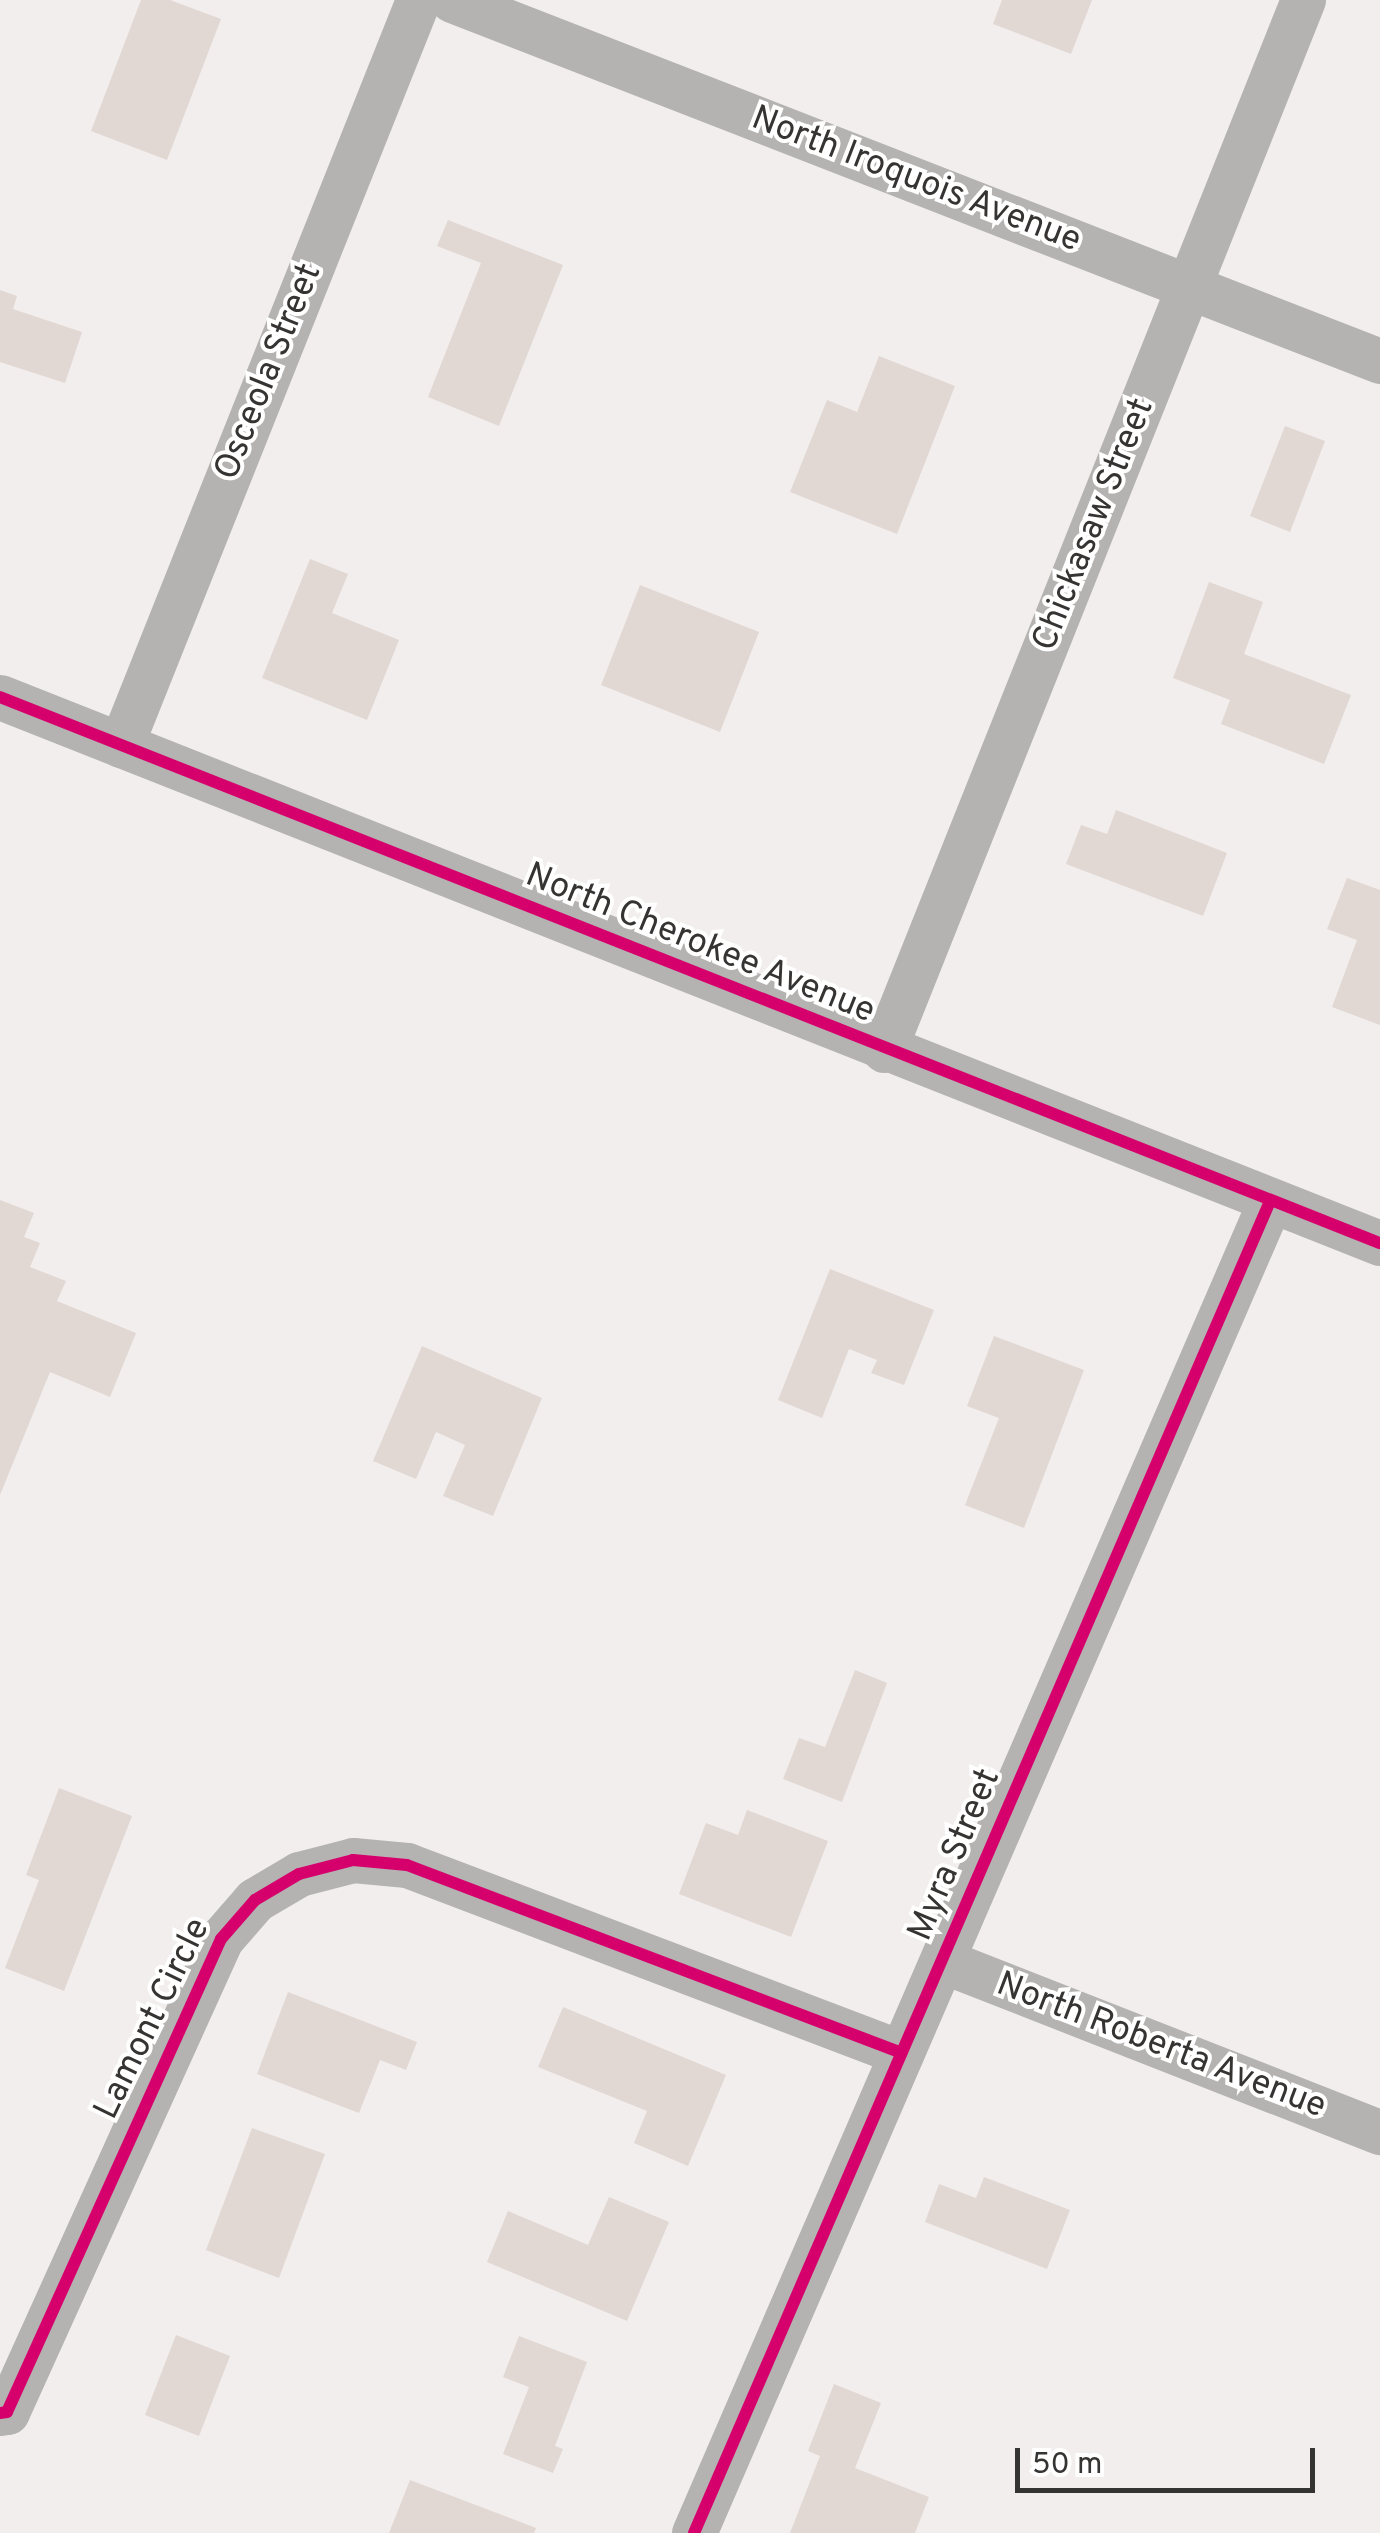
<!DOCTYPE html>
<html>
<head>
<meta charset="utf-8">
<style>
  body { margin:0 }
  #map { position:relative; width:1380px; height:2533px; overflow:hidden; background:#f2eeed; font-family:Overpass,sans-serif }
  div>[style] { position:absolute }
  .building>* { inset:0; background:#e1d7d3 }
  .minor>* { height:45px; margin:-22.5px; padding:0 22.5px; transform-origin:22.5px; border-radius:22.5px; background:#b5b3b2 }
  .cycleway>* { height:12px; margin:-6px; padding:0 6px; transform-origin:6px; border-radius:6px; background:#d6006c }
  span { translate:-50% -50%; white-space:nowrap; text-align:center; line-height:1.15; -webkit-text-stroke:8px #fff; paint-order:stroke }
  .street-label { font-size:35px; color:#363433 }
  .scale { position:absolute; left:1015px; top:2448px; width:300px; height:45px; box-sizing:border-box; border:5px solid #363433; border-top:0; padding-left:12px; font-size:30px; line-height:35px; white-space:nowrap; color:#363433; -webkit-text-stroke:8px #fff; paint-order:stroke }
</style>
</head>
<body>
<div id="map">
  <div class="building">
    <div style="clip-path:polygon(141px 0,170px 0,221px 19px,167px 160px,91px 131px)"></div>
    <div style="clip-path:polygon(1002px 0,1092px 0,1071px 54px,993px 24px)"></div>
    <div style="clip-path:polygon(448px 220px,563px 265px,499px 426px,428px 397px,481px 263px,437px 246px)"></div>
    <div style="clip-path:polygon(0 290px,17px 296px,13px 309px,82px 332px,65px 383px,0 362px)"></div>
    <div style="clip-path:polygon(879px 356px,955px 386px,897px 534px,790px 492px,827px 400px,857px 412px)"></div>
    <div style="clip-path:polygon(1285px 426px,1325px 441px,1290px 532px,1250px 516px)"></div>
    <div style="clip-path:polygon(310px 559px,348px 574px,332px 613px,399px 640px,367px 720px,262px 678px)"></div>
    <div style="clip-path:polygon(1209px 582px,1263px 602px,1244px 654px,1351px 695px,1324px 764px,1221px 724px,1230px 700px,1173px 678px)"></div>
    <div style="clip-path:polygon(640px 585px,759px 632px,720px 732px,601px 685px)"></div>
    <div style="clip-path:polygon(1116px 810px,1227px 853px,1203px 916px,1066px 864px,1081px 825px,1107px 834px)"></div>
    <div style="clip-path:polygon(1347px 878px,1380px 890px,1380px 1025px,1332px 1007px,1357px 940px,1327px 929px)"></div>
    <div style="clip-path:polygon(0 1200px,34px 1213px,24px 1237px,40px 1243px,30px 1267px,66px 1281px,57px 1301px,136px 1333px,110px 1397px,50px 1372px,0 1495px)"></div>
    <div style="clip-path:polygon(830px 1269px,934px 1310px,904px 1385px,871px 1373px,877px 1360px,849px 1349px,822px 1418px,778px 1400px)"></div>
    <div style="clip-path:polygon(994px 1336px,1084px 1370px,1024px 1528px,965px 1505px,999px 1418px,967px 1406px)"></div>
    <div style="clip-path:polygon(422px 1346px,542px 1398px,493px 1516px,443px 1496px,465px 1445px,436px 1432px,416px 1479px,373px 1461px)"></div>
    <div style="clip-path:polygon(855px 1670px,887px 1683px,842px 1802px,783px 1779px,799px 1738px,825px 1747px)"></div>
    <div style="clip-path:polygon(59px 1788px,132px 1816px,64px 1991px,5px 1968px,39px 1880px,26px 1875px)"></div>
    <div style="clip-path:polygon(747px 1810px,828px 1841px,791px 1937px,679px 1894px,706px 1823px,738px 1835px)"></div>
    <div style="clip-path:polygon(288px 1992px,417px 2042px,406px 2070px,380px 2060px,359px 2113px,257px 2074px)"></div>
    <div style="clip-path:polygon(563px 2007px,726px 2075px,688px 2166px,634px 2143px,647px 2111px,538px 2067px)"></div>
    <div style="clip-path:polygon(252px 2128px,325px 2154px,279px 2278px,206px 2250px)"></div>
    <div style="clip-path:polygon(984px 2177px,1070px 2210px,1047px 2269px,925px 2222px,939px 2184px,976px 2198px)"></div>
    <div style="clip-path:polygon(609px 2197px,669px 2222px,627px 2321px,487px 2262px,508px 2211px,588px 2245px)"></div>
    <div style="clip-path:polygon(176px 2335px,230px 2356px,199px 2436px,145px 2415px)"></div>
    <div style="clip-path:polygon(519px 2336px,587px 2362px,555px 2446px,563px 2449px,553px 2473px,503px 2454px,529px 2387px,503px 2377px)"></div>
    <div style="clip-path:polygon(834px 2384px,881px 2403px,855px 2468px,929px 2497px,915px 2533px,790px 2533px,820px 2456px,808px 2451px)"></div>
    <div style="clip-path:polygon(410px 2480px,536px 2528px,534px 2533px,389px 2533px)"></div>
  </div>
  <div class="minor">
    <div style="left:452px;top:0;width:996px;rotate:21.26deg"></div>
    <div style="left:0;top:697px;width:1484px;rotate:21.59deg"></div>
    <div style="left:121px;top:745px;width:802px;rotate:-68.26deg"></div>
    <div style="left:884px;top:1050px;width:1131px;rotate:-68.25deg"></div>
    <div style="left:943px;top:1961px;width:469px;rotate:21.4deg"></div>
    <div style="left:0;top:2413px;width:7px;rotate:-8deg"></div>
    <div style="left:7px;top:2412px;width:519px;rotate:-65.66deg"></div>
    <div style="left:221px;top:1939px;width:52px;rotate:-48.9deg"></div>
    <div style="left:255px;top:1900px;width:51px;rotate:-30.6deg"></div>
    <div style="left:299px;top:1874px;width:56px;rotate:-14.5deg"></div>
    <div style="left:353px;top:1860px;width:54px;rotate:5.3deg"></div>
    <div style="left:407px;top:1865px;width:529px;rotate:20.8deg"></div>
    <div style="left:694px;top:2533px;width:1451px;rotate:-66.61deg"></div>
  </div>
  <div class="cycleway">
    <div style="left:0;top:697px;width:1484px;rotate:21.59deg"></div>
    <div style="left:0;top:2413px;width:7px;rotate:-8deg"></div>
    <div style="left:7px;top:2412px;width:519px;rotate:-65.66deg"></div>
    <div style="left:221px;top:1939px;width:52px;rotate:-48.9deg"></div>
    <div style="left:255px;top:1900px;width:51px;rotate:-30.6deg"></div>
    <div style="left:299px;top:1874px;width:56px;rotate:-14.5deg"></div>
    <div style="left:353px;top:1860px;width:54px;rotate:5.3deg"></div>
    <div style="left:407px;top:1865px;width:529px;rotate:20.8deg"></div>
    <div style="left:694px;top:2533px;width:1451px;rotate:-66.61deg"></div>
  </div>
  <div class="street-label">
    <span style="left:916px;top:180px;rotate:21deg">North Iroquois Avenue</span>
    <span style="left:269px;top:372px;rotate:-68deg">Osceola Street</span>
    <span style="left:1094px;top:525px;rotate:-68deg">Chickasaw Street</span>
    <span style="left:700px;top:944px;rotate:22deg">North Cherokee Avenue</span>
    <span style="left:955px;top:1855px;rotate:-67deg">Myra Street</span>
    <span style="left:153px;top:2019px;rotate:-64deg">Lamont Circle</span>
    <span style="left:1161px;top:2046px;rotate:21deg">North Roberta Avenue</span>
  </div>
  <div class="scale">50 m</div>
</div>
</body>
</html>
